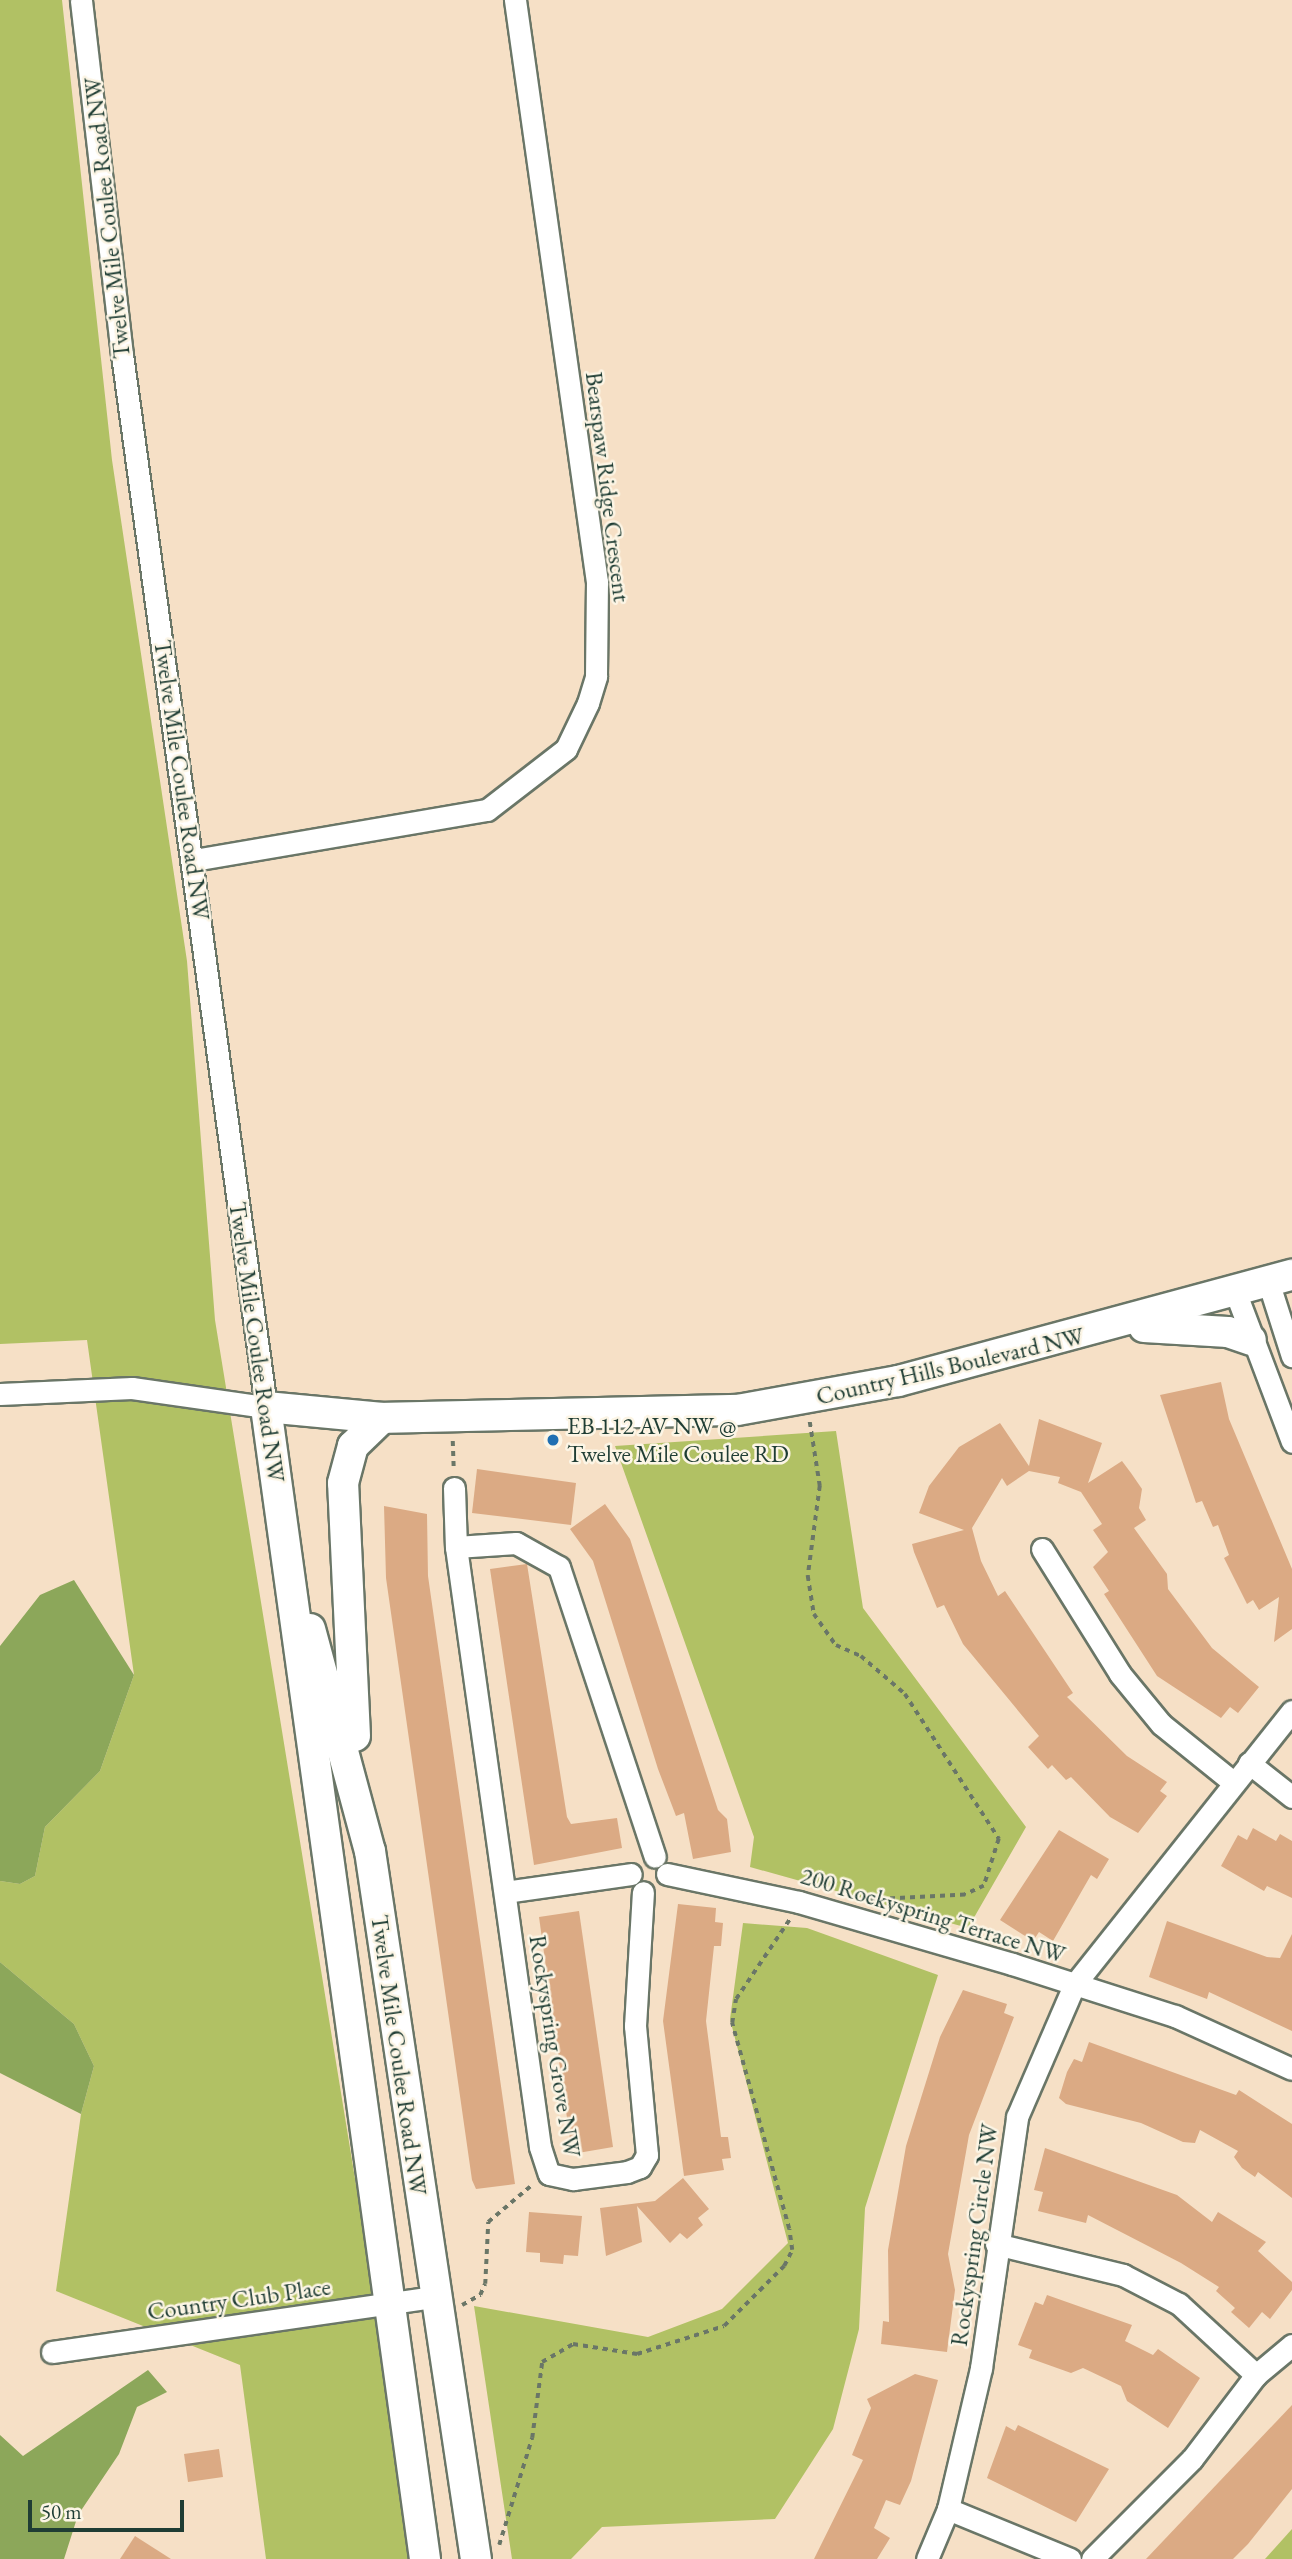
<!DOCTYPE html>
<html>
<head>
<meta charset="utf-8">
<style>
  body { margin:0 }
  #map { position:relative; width:1292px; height:2559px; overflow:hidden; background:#f6e0c6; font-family:"EB Garamond",serif }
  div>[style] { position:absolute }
  .green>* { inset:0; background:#b1c164 }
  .forest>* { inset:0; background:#8ca75a }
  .building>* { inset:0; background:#dbaa84 }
  .path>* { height:3.5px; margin-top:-1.75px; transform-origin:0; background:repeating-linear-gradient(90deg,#6a7667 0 5px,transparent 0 10px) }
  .roads { filter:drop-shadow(2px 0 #6a7667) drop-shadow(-2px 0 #6a7667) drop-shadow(0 2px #6a7667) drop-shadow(0 -2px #6a7667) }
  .minor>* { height:21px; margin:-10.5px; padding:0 10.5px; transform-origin:10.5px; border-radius:10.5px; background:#fff }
  .secondary>* { height:30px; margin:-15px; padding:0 15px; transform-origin:15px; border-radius:15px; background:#fff }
  .dots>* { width:19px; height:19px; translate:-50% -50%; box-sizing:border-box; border:4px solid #fcf5e5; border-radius:50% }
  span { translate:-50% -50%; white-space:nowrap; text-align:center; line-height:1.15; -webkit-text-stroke:5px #fcf5e5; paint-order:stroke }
  .street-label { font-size:24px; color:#1f3d34 }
  .poi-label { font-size:24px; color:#1f3d34 }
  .left { translate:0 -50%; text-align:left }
  .scale { position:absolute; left:28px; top:2500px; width:156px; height:32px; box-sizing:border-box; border:4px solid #1f3d34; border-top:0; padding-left:9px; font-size:21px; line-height:24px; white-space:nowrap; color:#1f3d34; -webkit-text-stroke:5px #fcf5e5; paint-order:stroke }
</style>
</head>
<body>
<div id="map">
  <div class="green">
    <div style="clip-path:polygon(0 0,62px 0,112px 460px,187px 961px,215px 1320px,417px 2559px,266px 2559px,240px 2365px,56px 2291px,81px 2114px,94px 2066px,74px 2024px,0 1962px,0 1881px,20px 1884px,35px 1876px,45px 1827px,100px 1771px,134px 1675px,87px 1340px,0 1344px)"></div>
    <div style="clip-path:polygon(836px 1431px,863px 1608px,1026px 1827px,968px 1928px,750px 1867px,754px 1837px,615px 1446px)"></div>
    <div style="clip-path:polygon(743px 1923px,807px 1928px,938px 1975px,865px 2208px,859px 2329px,833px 2429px,775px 2519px,602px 2527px,571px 2559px,512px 2559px,474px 2306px,648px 2337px,722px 2309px,788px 2243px,730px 2019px)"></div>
    <div style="clip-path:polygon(1292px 2529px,1292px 2559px,1265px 2559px)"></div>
  </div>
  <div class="forest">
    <div style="clip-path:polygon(74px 1580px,134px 1675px,100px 1771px,45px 1827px,35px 1876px,20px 1884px,0 1881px,0 1646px,40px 1595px)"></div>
    <div style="clip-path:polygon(0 1962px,74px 2024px,94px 2066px,81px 2114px,0 2073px)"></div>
    <div style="clip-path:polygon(148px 2370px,167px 2392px,137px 2407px,119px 2454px,78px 2515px,64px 2559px,0 2559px,0 2435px,23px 2456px)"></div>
  </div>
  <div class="building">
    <div style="clip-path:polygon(1221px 1382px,1229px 1419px,1292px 1569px,1292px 1629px,1274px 1642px,1279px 1597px,1259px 1610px,1253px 1600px,1247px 1604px,1224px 1558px,1229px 1555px,1218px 1525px,1213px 1527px,1202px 1501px,1196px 1503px,1160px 1395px)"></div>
    <div style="clip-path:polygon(1039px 1419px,1102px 1443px,1088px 1483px,1122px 1461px,1131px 1473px,1142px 1489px,1139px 1508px,1146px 1520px,1134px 1528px,1167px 1574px,1168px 1589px,1212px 1648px,1259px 1687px,1238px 1713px,1230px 1707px,1221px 1718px,1157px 1676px,1104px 1594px,1109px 1591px,1093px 1567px,1108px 1552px,1093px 1530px,1102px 1524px,1081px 1492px,1058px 1483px,1060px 1477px,1029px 1471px,1007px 1486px,1002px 1478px,972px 1528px,981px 1561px,998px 1596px,1005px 1591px,1073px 1693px,1067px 1697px,1127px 1756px,1167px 1782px,1160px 1791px,1167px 1796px,1138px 1833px,1110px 1817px,1071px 1777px,1066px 1780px,1052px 1765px,1048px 1769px,1028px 1747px,1039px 1736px,963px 1644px,944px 1605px,937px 1608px,914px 1552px,912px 1544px,964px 1530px,919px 1513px,929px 1486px,959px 1447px,1000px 1423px,1029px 1466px)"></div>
    <div style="clip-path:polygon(477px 1469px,576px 1483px,571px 1525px,472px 1513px)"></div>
    <div style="clip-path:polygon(605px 1504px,630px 1539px,718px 1810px,727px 1819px,731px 1852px,693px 1859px,684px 1813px,676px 1816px,658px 1769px,593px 1561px,570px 1529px)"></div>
    <div style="clip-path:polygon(384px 1506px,427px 1514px,428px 1576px,515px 2184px,476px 2189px,472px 2180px,386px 1578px)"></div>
    <div style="clip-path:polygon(527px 1564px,567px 1817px,571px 1824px,617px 1818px,622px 1848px,534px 1865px,490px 1569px)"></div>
    <div style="clip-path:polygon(1253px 1828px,1276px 1841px,1280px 1834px,1292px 1841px,1292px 1898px,1267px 1886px,1264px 1891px,1221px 1866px,1238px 1835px,1247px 1840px)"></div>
    <div style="clip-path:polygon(1059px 1830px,1109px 1859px,1097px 1879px,1091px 1875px,1053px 1941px,1039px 1932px,1033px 1941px,1000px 1920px)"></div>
    <div style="clip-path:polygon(678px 1904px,716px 1908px,715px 1922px,723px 1923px,721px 1946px,714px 1946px,706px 2021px,721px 2137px,728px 2137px,731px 2158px,722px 2159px,724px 2170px,684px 2176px,663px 2021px)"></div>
    <div style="clip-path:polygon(579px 1911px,613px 2147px,572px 2154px,539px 1917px)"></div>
    <div style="clip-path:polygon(1167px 1921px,1267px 1957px,1280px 1958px,1292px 1934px,1292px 2031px,1209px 1992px,1207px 1999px,1149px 1977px)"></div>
    <div style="clip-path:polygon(963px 1990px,1007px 2004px,1004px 2013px,1014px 2017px,969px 2135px,948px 2254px,955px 2290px,947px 2352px,881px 2344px,883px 2321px,889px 2322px,888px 2250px,906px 2146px,940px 2037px)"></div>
    <div style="clip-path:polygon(1089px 2042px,1236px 2095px,1239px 2090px,1292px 2124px,1292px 2198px,1258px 2172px,1255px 2177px,1242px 2168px,1234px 2157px,1238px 2151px,1200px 2130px,1195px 2143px,1183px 2142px,1141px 2123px,1066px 2104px,1059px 2098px,1067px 2072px,1074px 2059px,1082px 2062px)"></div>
    <div style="clip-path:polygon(1045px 2148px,1177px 2195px,1212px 2222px,1218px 2212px,1266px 2242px,1258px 2251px,1292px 2282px,1292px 2290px,1270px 2319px,1262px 2312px,1249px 2328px,1231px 2312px,1235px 2308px,1216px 2291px,1219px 2287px,1181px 2263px,1088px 2215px,1086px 2223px,1038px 2211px,1043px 2192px,1034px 2190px)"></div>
    <div style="clip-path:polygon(683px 2178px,709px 2209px,698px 2218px,703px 2225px,687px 2239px,680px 2233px,670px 2243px,637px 2206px,642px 2242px,606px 2256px,600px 2208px,655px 2201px)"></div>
    <div style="clip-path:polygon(529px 2212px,582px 2216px,578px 2256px,564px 2255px,563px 2264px,540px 2262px,540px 2253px,526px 2252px)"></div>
    <div style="clip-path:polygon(1047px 2295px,1132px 2325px,1125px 2341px,1153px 2355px,1158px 2349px,1200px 2378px,1168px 2428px,1127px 2401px,1121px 2386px,1083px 2368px,1071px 2373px,1029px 2358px,1032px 2350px,1018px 2345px,1035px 2302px,1043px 2305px)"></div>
    <div style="clip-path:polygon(915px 2374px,938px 2380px,911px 2481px,900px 2505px,886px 2500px,874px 2528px,890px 2538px,877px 2559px,814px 2559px,863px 2460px,852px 2455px,871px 2408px,867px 2399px)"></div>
    <div style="clip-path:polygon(1292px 2405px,1292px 2489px,1248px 2544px,1233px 2559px,1146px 2559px)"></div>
    <div style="clip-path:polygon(1018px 2425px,1109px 2469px,1076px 2522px,987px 2478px,1006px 2426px,1015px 2431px)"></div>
    <div style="clip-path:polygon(219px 2449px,223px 2477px,188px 2482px,184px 2454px)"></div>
    <div style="clip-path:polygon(135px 2536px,171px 2559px,120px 2559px)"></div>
  </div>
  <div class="path">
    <div style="left:810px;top:1422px;width:65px;rotate:81.1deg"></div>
    <div style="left:820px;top:1486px;width:91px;rotate:97.6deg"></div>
    <div style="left:808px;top:1576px;width:38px;rotate:81deg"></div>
    <div style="left:814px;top:1614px;width:38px;rotate:55deg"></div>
    <div style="left:836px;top:1645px;width:27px;rotate:24deg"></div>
    <div style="left:861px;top:1656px;width:58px;rotate:40.8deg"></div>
    <div style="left:905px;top:1694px;width:173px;rotate:57deg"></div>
    <div style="left:999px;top:1839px;width:49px;rotate:107.7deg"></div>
    <div style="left:984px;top:1886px;width:21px;rotate:155deg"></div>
    <div style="left:965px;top:1895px;width:97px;rotate:177deg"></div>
    <div style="left:453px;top:1441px;width:27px;rotate:88deg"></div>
    <div style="left:462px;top:2305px;width:21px;rotate:-29deg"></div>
    <div style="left:480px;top:2295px;width:12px;rotate:-66deg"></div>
    <div style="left:485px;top:2284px;width:62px;rotate:-87.2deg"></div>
    <div style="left:488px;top:2222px;width:57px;rotate:-40.1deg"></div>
    <div style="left:499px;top:2545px;width:112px;rotate:-72.9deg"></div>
    <div style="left:532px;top:2438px;width:77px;rotate:-82.5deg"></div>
    <div style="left:542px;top:2362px;width:36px;rotate:-30deg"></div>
    <div style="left:573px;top:2344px;width:65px;rotate:8.9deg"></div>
    <div style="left:637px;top:2354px;width:91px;rotate:-17.8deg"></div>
    <div style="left:724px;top:2326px;width:85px;rotate:-45deg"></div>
    <div style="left:784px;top:2266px;width:18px;rotate:-63deg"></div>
    <div style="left:792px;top:2250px;width:21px;rotate:-98deg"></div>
    <div style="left:789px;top:2229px;width:214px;rotate:-105.5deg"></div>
    <div style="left:732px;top:2023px;width:24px;rotate:-81deg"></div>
    <div style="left:736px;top:1999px;width:97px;rotate:-56deg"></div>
  </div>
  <div class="roads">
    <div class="minor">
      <div style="left:194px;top:860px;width:297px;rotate:-9.7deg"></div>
      <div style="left:487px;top:810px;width:100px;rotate:-37.7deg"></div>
      <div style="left:566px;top:749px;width:51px;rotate:-64.4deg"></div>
      <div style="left:588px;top:703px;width:28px;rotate:-73deg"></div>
      <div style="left:596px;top:676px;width:94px;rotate:-89.4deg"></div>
      <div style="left:597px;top:582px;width:588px;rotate:-98.02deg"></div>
      <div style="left:1268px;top:1281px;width:79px;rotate:72.3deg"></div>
      <div style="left:1235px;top:1291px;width:161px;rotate:69.3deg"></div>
      <div style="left:0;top:1394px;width:132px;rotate:-2.6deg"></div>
      <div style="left:132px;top:1388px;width:135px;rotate:8.1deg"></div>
      <div style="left:266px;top:1407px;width:1062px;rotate:-97.79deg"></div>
      <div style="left:122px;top:355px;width:357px;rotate:-96.6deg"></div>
      <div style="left:454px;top:1488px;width:59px;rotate:88.1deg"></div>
      <div style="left:456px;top:1547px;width:606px;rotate:82.03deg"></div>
      <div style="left:540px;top:2147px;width:28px;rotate:72deg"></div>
      <div style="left:549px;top:2174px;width:25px;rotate:12deg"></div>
      <div style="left:573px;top:2179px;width:54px;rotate:-7.4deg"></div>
      <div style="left:627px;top:2172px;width:14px;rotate:-21deg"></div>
      <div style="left:640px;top:2167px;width:14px;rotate:-60deg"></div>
      <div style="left:647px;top:2155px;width:130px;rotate:-95.3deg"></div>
      <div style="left:635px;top:2026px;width:134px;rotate:-86.6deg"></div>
      <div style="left:456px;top:1547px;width:60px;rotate:-3.8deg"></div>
      <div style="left:516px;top:1543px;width:49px;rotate:29.2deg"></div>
      <div style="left:559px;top:1567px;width:305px;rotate:71.7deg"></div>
      <div style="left:1042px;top:1549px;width:147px;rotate:58deg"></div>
      <div style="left:1120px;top:1674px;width:65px;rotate:50.6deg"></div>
      <div style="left:1161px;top:1724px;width:92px;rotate:38.9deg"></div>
      <div style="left:1249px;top:1763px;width:55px;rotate:38.3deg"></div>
      <div style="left:667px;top:1874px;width:135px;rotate:12deg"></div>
      <div style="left:799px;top:1902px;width:222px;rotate:16.2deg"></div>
      <div style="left:1012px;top:1964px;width:171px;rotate:17.7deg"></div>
      <div style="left:1175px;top:2016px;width:128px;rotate:24.4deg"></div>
      <div style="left:505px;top:1892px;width:127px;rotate:-8.1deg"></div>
      <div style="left:996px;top:2244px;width:131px;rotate:13.7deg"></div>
      <div style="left:1123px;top:2275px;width:63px;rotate:27.4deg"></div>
      <div style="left:1179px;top:2304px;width:105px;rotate:42.7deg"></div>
      <div style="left:52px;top:2352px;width:386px;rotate:-8.2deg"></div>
      <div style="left:927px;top:2559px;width:54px;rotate:-67.2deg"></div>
      <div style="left:1070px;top:2559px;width:132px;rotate:-157.7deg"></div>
      <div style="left:948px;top:2509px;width:145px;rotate:-76.8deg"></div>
      <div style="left:981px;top:2368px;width:254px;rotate:-81.8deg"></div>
      <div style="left:1017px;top:2117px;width:144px;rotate:-66.6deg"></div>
      <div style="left:1074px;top:1985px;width:350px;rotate:-51.5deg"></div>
      <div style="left:1092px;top:2559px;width:141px;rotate:-45deg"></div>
      <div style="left:1192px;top:2459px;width:106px;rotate:-52.7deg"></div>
      <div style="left:1256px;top:2375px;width:47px;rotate:-39.8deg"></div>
    </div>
    <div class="secondary">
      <div style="left:1144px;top:1327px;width:84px;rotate:3.4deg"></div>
      <div style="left:1228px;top:1332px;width:24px;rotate:19deg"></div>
      <div style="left:310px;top:1629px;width:230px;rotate:74.9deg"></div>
      <div style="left:370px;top:1851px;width:716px;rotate:81.49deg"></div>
      <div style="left:355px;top:1736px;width:253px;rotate:-92.7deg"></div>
      <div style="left:343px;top:1483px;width:38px;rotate:-75deg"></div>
      <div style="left:353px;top:1446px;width:40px;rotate:-44deg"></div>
      <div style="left:425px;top:2559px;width:1163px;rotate:-97.86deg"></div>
      <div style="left:266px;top:1407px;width:117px;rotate:5.4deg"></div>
      <div style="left:382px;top:1418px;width:355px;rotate:-1.3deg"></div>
      <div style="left:737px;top:1410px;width:164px;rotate:-10.2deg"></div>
      <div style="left:898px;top:1381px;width:408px;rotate:-15.1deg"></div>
    </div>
  </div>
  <div class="dots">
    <div style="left:553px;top:1440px;background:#1f6fb2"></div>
  </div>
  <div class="street-label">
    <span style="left:107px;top:218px;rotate:-96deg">Twelve Mile Coulee Road NW</span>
    <span style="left:608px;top:487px;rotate:83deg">Bearspaw Ridge Crescent</span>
    <span style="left:182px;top:780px;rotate:82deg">Twelve Mile Coulee Road NW</span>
    <span style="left:257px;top:1342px;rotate:82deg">Twelve Mile Coulee Road NW</span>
    <span style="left:950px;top:1366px;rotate:-13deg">Country Hills Boulevard NW</span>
    <span style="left:933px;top:1915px;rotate:17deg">200 Rockyspring Terrace NW</span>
    <span style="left:555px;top:2046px;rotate:81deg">Rockyspring Grove NW</span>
    <span style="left:399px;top:2055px;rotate:82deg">Twelve Mile Coulee Road NW</span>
    <span style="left:974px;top:2235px;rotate:-82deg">Rockyspring Circle NW</span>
    <span style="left:239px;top:2299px;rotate:-8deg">Country Club Place</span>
  </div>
  <div class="poi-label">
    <span class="left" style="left:567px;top:1440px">EB 112 AV NW @<br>Twelve Mile Coulee RD</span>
  </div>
  <div class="scale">50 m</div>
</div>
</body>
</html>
